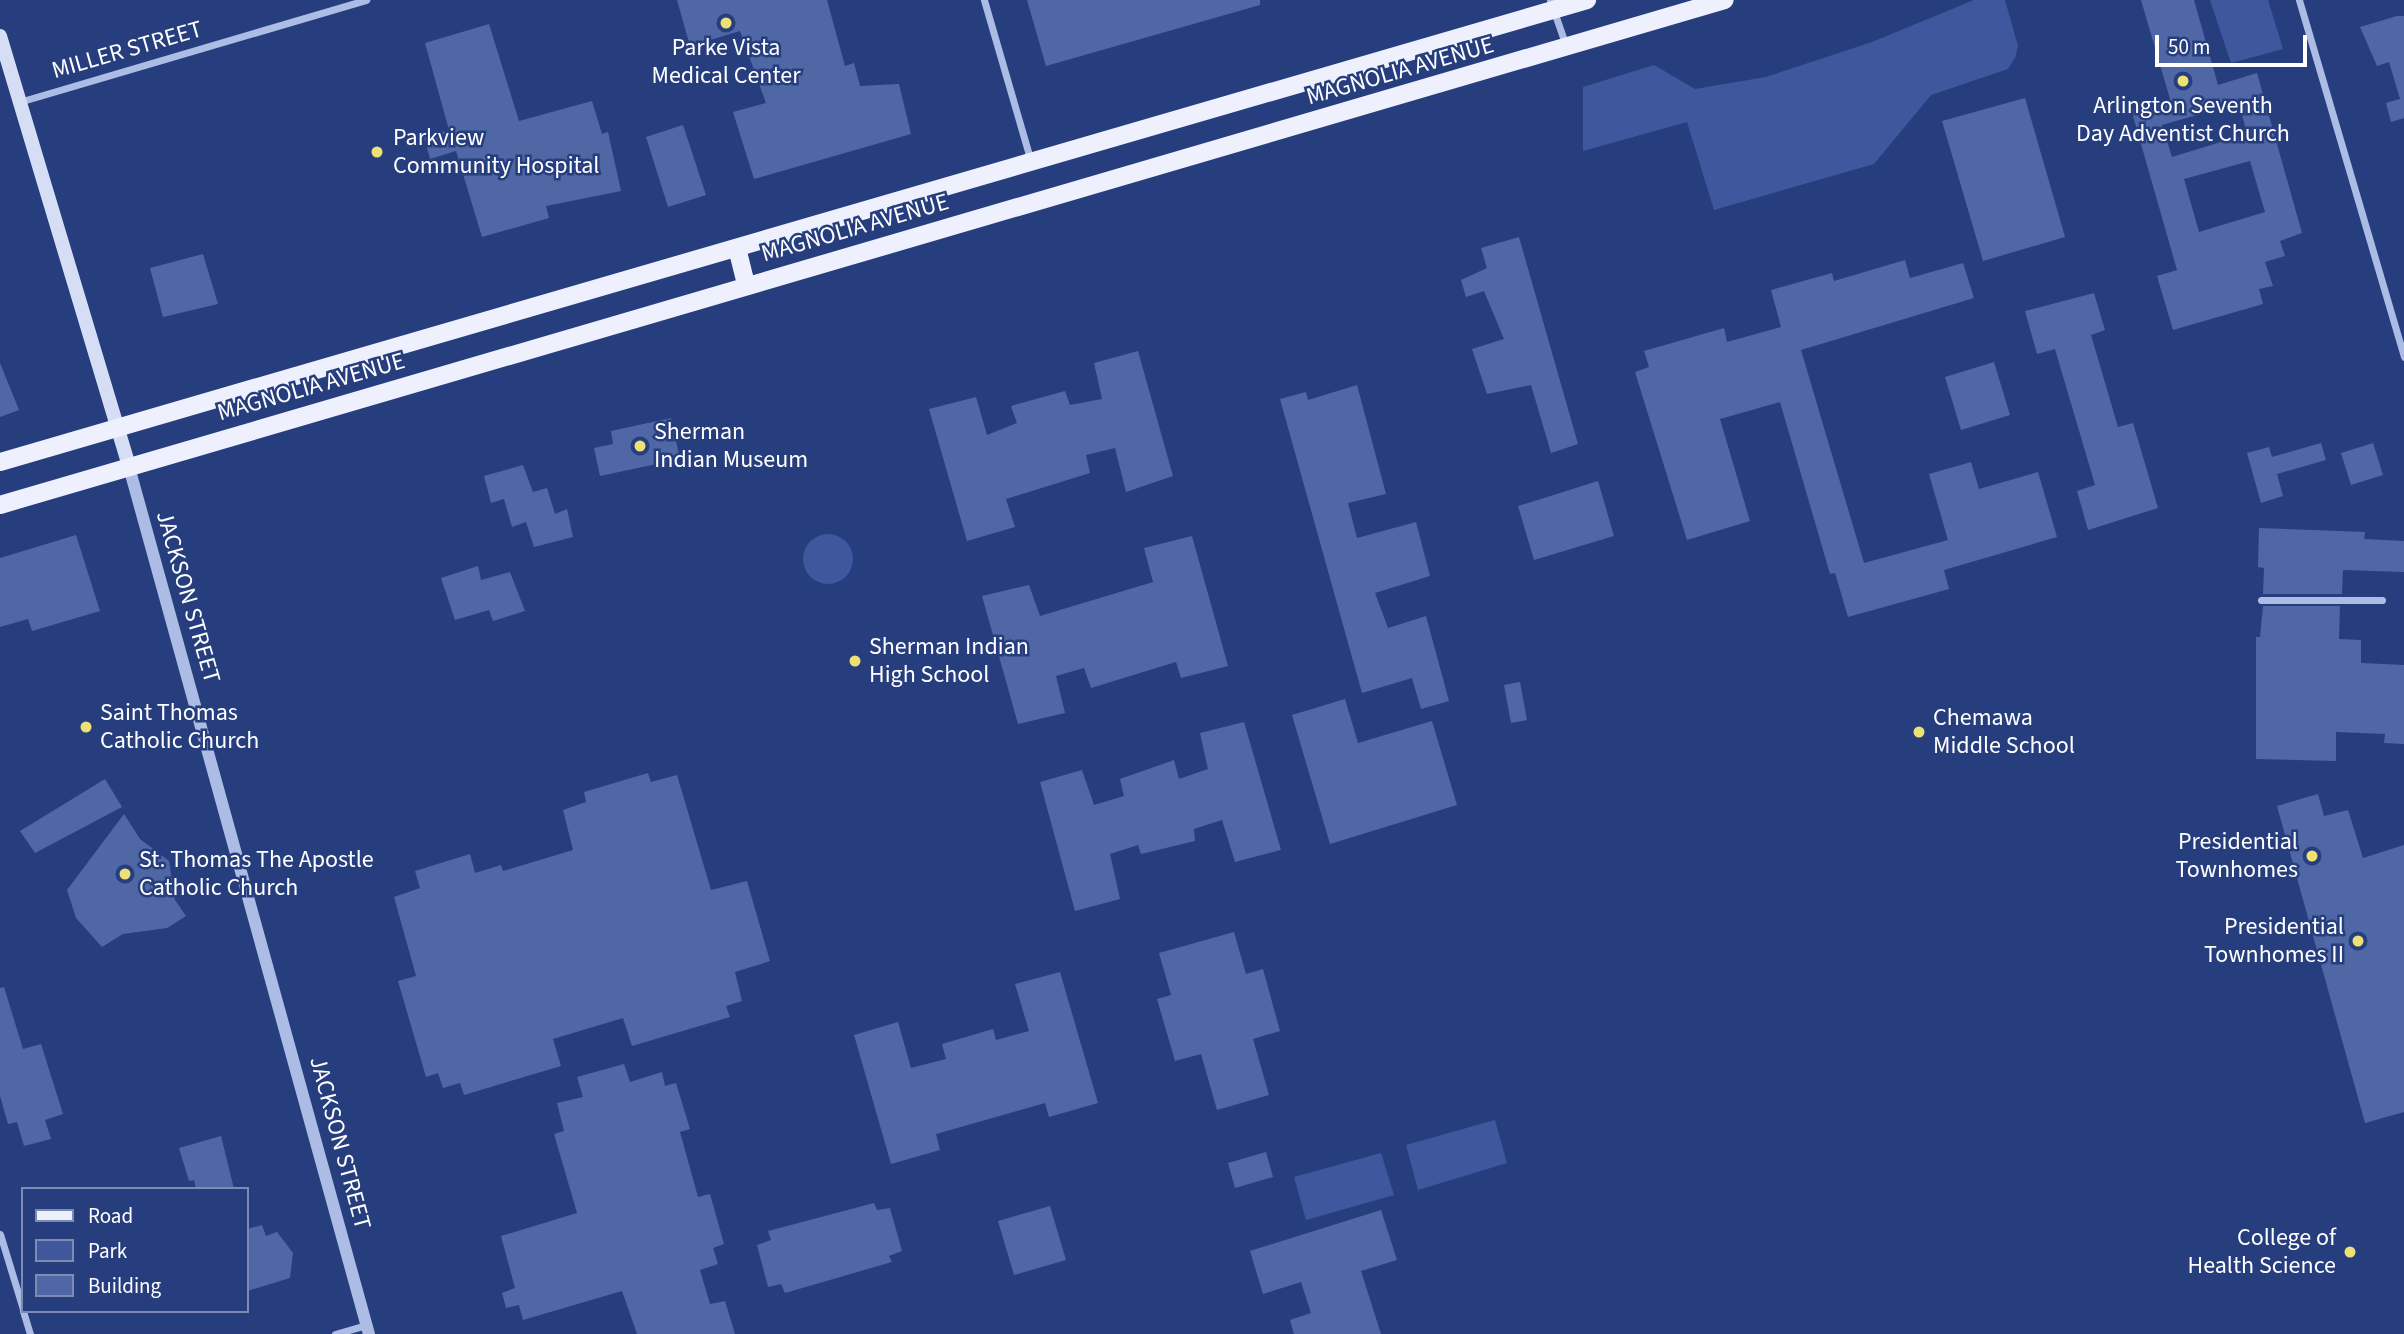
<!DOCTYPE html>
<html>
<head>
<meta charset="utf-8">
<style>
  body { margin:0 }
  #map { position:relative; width:2404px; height:1334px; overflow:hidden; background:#273e7e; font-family:"Source Sans 3",sans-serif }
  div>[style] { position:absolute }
  .green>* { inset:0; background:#3f589d }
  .round { border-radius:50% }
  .building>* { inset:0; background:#5067a6 }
  .minor>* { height:7px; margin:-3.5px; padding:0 3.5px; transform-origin:3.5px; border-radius:3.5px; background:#adbce5 }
  .tertiary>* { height:12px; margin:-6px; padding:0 6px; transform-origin:6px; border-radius:6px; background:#adbce5 }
  .secondary>* { height:14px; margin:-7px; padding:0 7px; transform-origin:7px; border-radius:7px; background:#d6def5 }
  .primary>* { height:18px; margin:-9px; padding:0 9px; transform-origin:9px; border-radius:9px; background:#eef1fd }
  .dots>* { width:19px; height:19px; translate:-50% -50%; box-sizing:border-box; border:4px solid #273e7e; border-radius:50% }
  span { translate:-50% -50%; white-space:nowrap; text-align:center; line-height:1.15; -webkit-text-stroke:5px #273e7e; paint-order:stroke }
  .poi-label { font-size:24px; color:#fff }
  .left { translate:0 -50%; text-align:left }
  .right { translate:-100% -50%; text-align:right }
  .street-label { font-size:24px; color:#fff }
  .legend { position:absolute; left:21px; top:1187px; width:228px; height:126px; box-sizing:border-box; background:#273e7e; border:2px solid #7d8bb2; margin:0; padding:9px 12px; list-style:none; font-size:21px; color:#fff }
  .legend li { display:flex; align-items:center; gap:14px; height:35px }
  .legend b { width:35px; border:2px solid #7d8bb2 }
  .scale { position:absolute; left:2155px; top:35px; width:152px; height:32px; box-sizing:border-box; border:4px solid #fff; border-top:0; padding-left:9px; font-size:21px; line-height:24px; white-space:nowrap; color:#fff; -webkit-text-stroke:5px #273e7e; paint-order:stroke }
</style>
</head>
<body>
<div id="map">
  <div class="green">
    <div style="clip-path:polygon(1974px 0,2005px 0,2018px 46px,2015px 58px,2008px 69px,1931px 95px,1874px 164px,1714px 210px,1687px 122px,1583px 151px,1583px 87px,1654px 65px,1695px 89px,1766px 77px,1872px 42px)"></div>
    <div style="clip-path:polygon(2210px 0,2268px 0,2283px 49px,2231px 63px)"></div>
    <div class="round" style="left:803px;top:534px;width:50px;height:50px"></div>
    <div style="clip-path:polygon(1495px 1120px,1507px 1163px,1418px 1190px,1406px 1145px)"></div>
    <div style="clip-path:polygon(1381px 1153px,1394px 1195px,1306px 1220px,1294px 1177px)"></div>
  </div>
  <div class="building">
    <div style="clip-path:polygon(677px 0,827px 0,845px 66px,854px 63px,860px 86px,899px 84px,911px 134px,754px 179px,733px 112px,766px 103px,740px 31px,690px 46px)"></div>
    <div style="clip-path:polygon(1027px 0,1260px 0,1260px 5px,1046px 66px)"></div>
    <div style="clip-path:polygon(evenodd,2141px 0,2194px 0,2218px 85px,2257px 73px,2302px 233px,2280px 241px,2285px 256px,2265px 262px,2273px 286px,2259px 289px,2263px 304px,2173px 330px,2157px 276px,2177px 270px,2131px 109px,2170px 99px,2141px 0,2239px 103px,2247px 134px,2172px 157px,2162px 125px,2239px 103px,2141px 0,2250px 161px,2265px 212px,2199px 232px,2184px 179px,2250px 161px)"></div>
    <div style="clip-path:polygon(2397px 16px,2404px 16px,2404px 118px,2391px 122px,2386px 103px,2400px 99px,2389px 62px,2377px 66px,2360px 27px)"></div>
    <div style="clip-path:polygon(489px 24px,519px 121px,592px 101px,602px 134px,608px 132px,621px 191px,546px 206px,549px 218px,482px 237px,456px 151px,430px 159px,424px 137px,449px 130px,425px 43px)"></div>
    <div style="clip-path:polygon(2025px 98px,2065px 237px,1983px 261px,1942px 121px)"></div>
    <div style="clip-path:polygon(683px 125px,706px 195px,668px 207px,646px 137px)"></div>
    <div style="clip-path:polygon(1519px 237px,1578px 444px,1551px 453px,1531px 385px,1487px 394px,1472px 349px,1504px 339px,1484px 291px,1466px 297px,1461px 280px,1487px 268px,1481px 248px)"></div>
    <div style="clip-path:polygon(203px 254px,218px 304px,163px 317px,150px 268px)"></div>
    <div style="clip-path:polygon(1905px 260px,1910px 278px,1963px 263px,1974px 298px,1801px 350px,1864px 563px,1948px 540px,1929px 474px,1971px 462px,1979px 489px,2038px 472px,2057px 537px,1944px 570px,1949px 589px,1848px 617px,1835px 573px,1830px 574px,1780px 402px,1720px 419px,1750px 521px,1687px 540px,1635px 372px,1649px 367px,1644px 351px,1724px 328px,1727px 342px,1781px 327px,1771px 290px,1832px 273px,1834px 281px)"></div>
    <div style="clip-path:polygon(2094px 293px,2105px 330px,2091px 335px,2118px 427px,2133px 423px,2158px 508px,2088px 530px,2077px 491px,2095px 485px,2055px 349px,2037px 354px,2025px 311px)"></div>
    <div style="clip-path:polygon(1138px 351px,1173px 476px,1126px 492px,1115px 448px,1086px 455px,1090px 473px,1006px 499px,1015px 527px,967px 541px,929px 409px,976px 397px,987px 435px,1017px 423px,1011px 406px,1065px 391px,1070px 405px,1102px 399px,1094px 363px)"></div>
    <div style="clip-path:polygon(1994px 362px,2010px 415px,1961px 430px,1945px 377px)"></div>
    <div style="clip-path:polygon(0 363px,19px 410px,0 417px)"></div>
    <div style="clip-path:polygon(1357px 385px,1386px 494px,1348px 503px,1357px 538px,1416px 522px,1430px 576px,1375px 593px,1388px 628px,1426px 616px,1449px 701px,1421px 709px,1412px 678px,1362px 693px,1280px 399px,1306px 392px,1308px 400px)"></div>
    <div style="clip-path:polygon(671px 418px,680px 459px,600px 476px,594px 448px,613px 444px,611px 431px)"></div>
    <div style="clip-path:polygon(2321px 443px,2326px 460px,2277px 474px,2283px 496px,2261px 503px,2247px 453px,2269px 447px,2272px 457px)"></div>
    <div style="clip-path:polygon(2373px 443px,2383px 475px,2351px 485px,2341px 453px)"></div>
    <div style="clip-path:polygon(523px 465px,533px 492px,547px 488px,555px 514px,567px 509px,573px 537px,534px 547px,526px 522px,512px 527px,504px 499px,491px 503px,484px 476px)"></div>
    <div style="clip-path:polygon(1598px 481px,1614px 536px,1534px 560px,1518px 506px)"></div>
    <div style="clip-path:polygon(2259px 528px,2365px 532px,2364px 539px,2404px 541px,2404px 572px,2343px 570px,2342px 594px,2263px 594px,2264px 568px,2258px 567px)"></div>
    <div style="clip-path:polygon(76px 535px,100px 611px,32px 631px,28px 619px,0 627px,0 558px)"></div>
    <div style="clip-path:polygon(1192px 536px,1228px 666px,1181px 678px,1176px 662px,1091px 688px,1084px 668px,1056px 676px,1065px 713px,1018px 724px,982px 596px,1029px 585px,1040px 616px,1153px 582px,1144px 548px)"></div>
    <div style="clip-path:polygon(478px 566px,481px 580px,510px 572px,525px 611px,493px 621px,489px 610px,455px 620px,441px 578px)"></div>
    <div style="clip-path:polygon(2263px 606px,2340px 606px,2339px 639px,2361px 640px,2361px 663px,2404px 665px,2404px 744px,2384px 743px,2385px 734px,2336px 732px,2336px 761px,2256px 759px,2256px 637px,2260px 637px)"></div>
    <div style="clip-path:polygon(1520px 682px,1527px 720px,1511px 723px,1504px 685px)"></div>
    <div style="clip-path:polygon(1345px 699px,1358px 743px,1432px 721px,1457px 805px,1330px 844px,1292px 715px)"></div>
    <div style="clip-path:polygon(1244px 722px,1281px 850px,1235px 862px,1222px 820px,1194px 829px,1195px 841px,1141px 854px,1138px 845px,1110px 854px,1120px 899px,1075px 911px,1040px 782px,1082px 770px,1094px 805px,1124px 796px,1120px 779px,1174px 760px,1179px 779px,1208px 769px,1200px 733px)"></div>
    <div style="clip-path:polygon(648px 773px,651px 782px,677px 775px,711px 890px,747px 881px,770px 961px,735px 972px,742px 1001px,726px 1006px,730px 1017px,632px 1046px,623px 1018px,553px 1039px,561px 1066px,464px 1095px,460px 1083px,443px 1088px,438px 1073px,426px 1077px,398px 981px,416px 976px,394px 897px,420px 888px,415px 871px,470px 854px,475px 873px,501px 865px,503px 871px,573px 850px,563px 810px,586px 802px,584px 792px)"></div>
    <div style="clip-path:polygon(105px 779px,122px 807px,35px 853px,20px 831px)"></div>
    <div style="clip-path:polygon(2318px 794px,2324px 816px,2348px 810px,2363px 858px,2404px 845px,2404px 1112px,2365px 1123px,2277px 806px)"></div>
    <div style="clip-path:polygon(124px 814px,140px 839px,169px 861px,175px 900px,186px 916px,167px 928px,123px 934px,102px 947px,76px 918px,67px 890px)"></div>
    <div style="clip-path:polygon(1234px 932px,1246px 974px,1263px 969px,1280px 1031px,1253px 1039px,1269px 1095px,1217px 1110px,1201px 1054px,1175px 1061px,1157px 999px,1171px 995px,1159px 953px)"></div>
    <div style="clip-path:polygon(1060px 972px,1098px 1103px,1049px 1117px,1045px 1103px,936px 1134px,940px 1150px,891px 1164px,854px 1035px,898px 1022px,911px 1068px,946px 1059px,942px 1044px,993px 1029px,996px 1040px,1029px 1031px,1015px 984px)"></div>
    <div style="clip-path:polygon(4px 987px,23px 1049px,41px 1044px,63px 1114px,45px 1120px,51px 1139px,24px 1146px,17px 1122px,8px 1124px,0 1096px,0 988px)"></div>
    <div style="clip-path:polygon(624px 1064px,630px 1082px,662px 1072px,665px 1086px,676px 1083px,690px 1129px,680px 1132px,698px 1197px,710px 1194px,724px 1244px,713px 1248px,718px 1264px,700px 1270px,710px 1304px,725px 1301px,735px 1334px,637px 1334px,622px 1291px,523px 1320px,519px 1305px,506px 1308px,502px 1293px,515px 1288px,501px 1236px,577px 1213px,554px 1134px,564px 1131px,557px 1103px,583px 1097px,577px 1077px)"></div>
    <div style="clip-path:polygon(221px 1136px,234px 1189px,196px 1189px,194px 1180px,189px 1181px,179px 1148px)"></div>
    <div style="clip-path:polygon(1266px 1152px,1273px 1177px,1235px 1188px,1228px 1163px)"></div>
    <div style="clip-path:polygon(874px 1203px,877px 1210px,890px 1208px,902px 1251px,889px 1256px,892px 1262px,785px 1293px,781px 1284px,768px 1287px,757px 1245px,771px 1240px,768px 1231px)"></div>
    <div style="clip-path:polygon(1050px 1206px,1066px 1260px,1014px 1275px,998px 1221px)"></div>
    <div style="clip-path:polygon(1381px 1210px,1397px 1260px,1361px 1271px,1381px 1334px,1294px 1334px,1290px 1320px,1311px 1313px,1301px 1282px,1263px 1294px,1250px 1251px)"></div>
    <div style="clip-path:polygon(262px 1225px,266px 1236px,277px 1232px,293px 1253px,290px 1278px,247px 1291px,247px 1229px)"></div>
  </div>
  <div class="minor">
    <div style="left:984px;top:0;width:169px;rotate:73.8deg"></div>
    <div style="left:1550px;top:0;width:49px;rotate:70.8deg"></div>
    <div style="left:2299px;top:0;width:372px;rotate:73.6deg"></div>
    <div style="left:19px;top:102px;width:362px;rotate:-16.4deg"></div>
    <div style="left:2261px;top:600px;width:121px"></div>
    <div style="left:0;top:1234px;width:78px;rotate:73deg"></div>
    <div style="left:23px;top:1311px;width:24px;rotate:73deg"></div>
    <div style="left:335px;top:1334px;width:33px;rotate:-16deg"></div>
  </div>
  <div class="tertiary">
    <div style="left:129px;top:467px;width:900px;rotate:74.53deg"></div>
  </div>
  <div class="secondary">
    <div style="left:0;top:36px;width:450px;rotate:73.3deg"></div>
  </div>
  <div class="primary">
    <div style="left:737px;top:248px;width:38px;rotate:76deg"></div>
    <div style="left:0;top:462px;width:1653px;rotate:-16.23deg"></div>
    <div style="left:0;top:505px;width:1797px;rotate:-16.32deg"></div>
  </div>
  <div class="dots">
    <div style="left:726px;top:23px;background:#ede074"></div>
    <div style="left:2183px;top:81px;background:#ede074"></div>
    <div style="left:377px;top:152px;background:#ede074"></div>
    <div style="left:640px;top:446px;background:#ede074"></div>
    <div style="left:855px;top:661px;background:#ede074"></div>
    <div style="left:86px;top:727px;background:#ede074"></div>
    <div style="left:1919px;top:732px;background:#ede074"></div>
    <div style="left:2312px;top:856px;background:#ede074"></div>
    <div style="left:125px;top:874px;background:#ede074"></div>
    <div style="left:2358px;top:941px;background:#ede074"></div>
    <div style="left:2350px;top:1252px;background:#ede074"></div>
  </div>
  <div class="poi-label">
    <span style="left:726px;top:62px">Parke Vista<br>Medical Center</span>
    <span style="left:2183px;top:120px">Arlington Seventh<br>Day Adventist Church</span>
    <span class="left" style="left:393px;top:152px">Parkview<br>Community Hospital</span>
    <span class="left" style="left:654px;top:446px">Sherman<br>Indian Museum</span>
    <span class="left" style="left:869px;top:661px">Sherman Indian<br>High School</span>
    <span class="left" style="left:100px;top:727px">Saint Thomas<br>Catholic Church</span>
    <span class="left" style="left:1933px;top:732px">Chemawa<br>Middle School</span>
    <span class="right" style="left:2298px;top:856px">Presidential<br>Townhomes</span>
    <span class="left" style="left:139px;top:874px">St. Thomas The Apostle<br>Catholic Church</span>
    <span class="right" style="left:2344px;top:941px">Presidential<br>Townhomes II</span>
    <span class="right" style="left:2336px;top:1252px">College of<br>Health Science</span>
  </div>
  <div class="street-label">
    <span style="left:127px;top:50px;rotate:-16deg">MILLER STREET</span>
    <span style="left:1400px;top:71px;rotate:-16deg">MAGNOLIA AVENUE</span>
    <span style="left:855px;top:228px;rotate:-16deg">MAGNOLIA AVENUE</span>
    <span style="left:311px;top:387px;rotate:-16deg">MAGNOLIA AVENUE</span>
    <span style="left:188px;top:597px;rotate:74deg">JACKSON STREET</span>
    <span style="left:340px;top:1143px;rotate:75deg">JACKSON STREET</span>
  </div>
  <ul class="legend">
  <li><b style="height:9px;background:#eef1fd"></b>Road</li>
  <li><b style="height:19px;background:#3f589d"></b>Park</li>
  <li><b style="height:19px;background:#5067a6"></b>Building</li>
  </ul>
  <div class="scale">50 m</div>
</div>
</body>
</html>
